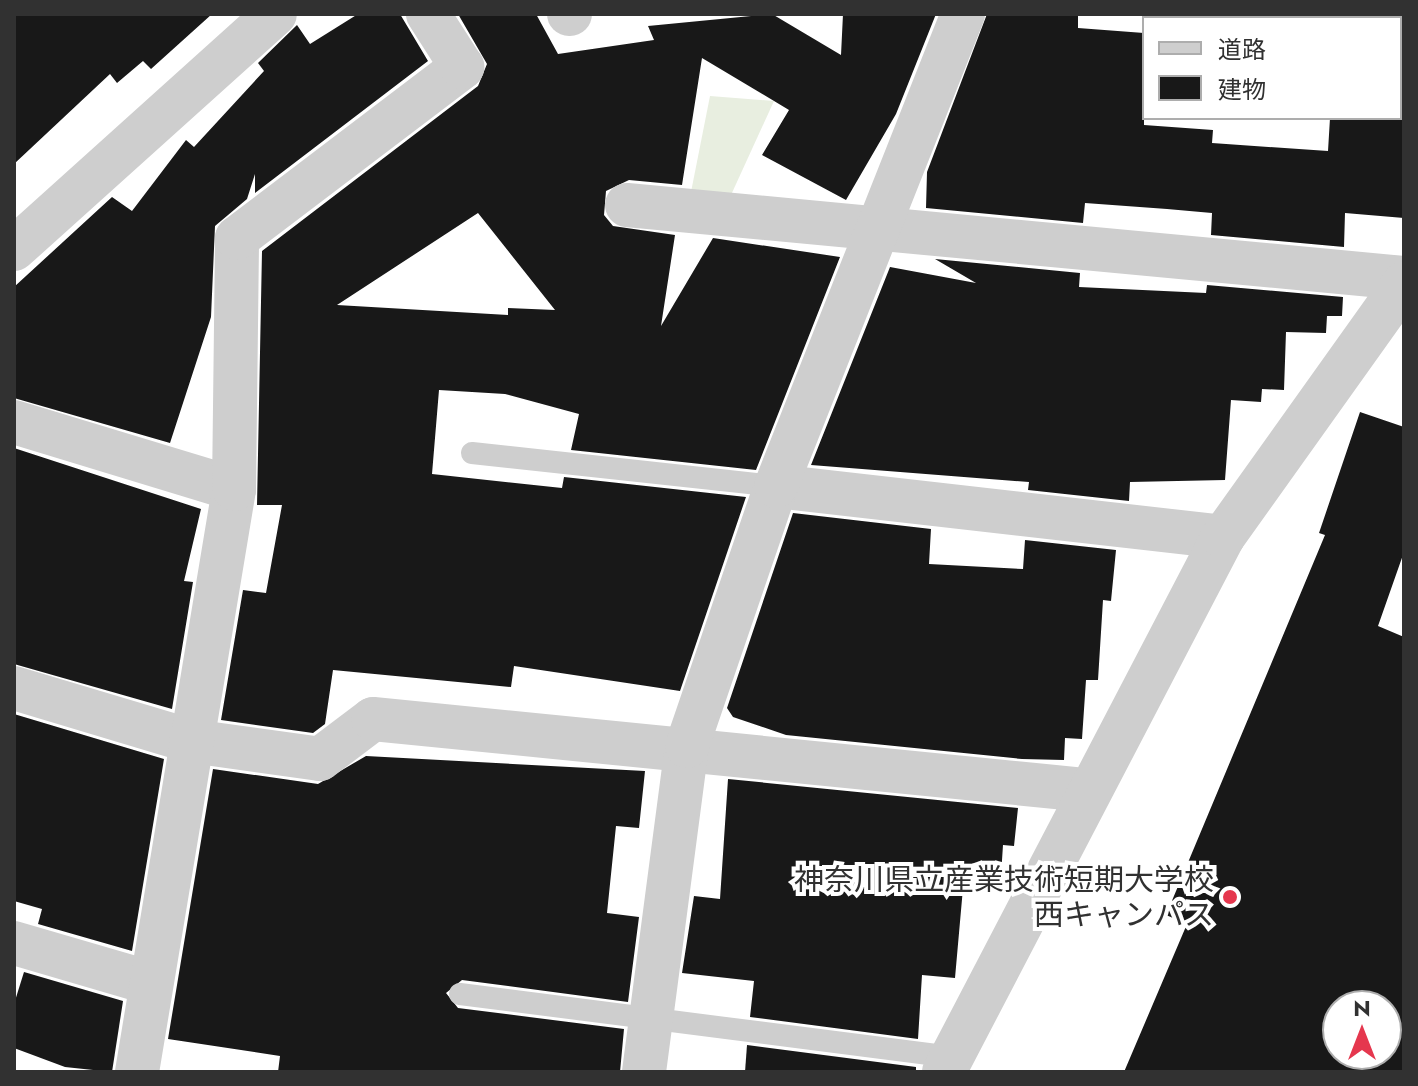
<!DOCTYPE html>
<html>
<head>
<meta charset="utf-8">
<style>
  body { margin:0 }
  #map { position:relative; width:1418px; height:1086px; overflow:hidden; background:#fff; font-family:Jost,"Noto Sans JP",sans-serif }
  div>[style] { position:absolute }
  .green>* { inset:0; background:#e8eee0 }
  .building>* { inset:0; background:#181818 }
  .service>* { height:22px; margin:-11px; padding:0 11px; transform-origin:11px; border-radius:11px; background:#cecece }
  .minor>* { height:44px; margin:-22px; padding:0 22px; transform-origin:22px; border-radius:22px; background:#cecece }
  .dots>* { width:22px; height:22px; translate:-50% -50%; box-sizing:border-box; border:4px solid #fff; border-radius:50% }
  span { translate:-50% -50%; white-space:nowrap; text-align:center; line-height:1.15; -webkit-text-stroke:8px #fff; paint-order:stroke }
  .poi-label { font-size:30px; color:#313131 }
  .right { translate:-100% -50%; text-align:right }
  .frame { position:absolute; inset:0; border:16px solid #313131; pointer-events:none }
  .legend { position:absolute; left:1142px; top:16px; width:260px; height:104px; box-sizing:border-box; background:#fff; border:2px solid #adadad; margin:0; padding:10px 14px; list-style:none; font-size:24px; color:#313131 }
  .legend li { display:flex; align-items:center; gap:16px; height:40px }
  .legend b { width:40px; border:2px solid #adadad }
  .north { position:absolute; left:1322px; top:990px; width:80px; height:80px; box-sizing:border-box; background:#fff; border:2px solid #adadad; border-radius:50%; rotate:0deg; font-size:22px; font-weight:700; line-height:32px; text-align:center; color:#313131 }
  .north::after { content:''; display:block; margin:auto; width:28px; height:36px; background:#e5374e; clip-path:polygon(50% 0,100% 100%,50% 72%,0 100%) }
</style>
</head>
<body>
<div id="map">
  <div class="green">
    <div style="clip-path:polygon(710px 96px,774px 101px,731px 195px,691px 192px)"></div>
  </div>
  <div class="building">
    <div style="clip-path:polygon(14px 14px,212px 14px,151px 69px,143px 61px,117px 83px,110px 74px,14px 164px)"></div>
    <div style="clip-path:polygon(358px 14px,400px 14px,428px 61px,255px 193px,255px 174px,247px 199px,215px 226px,211px 317px,170px 443px,14px 398px,14px 287px,112px 197px,132px 211px,186px 140px,194px 147px,264px 71px,258px 63px,297px 25px,310px 44px)"></div>
    <div style="clip-path:polygon(evenodd,458px 14px,536px 14px,558px 54px,654px 40px,648px 26px,772px 14px,841px 55px,843px 14px,936px 14px,896px 114px,846px 200px,762px 155px,789px 110px,702px 58px,682px 185px,629px 180px,606px 191px,604px 215px,613px 226px,675px 235px,661px 326px,713px 238px,840px 257px,756px 470px,571px 450px,579px 414px,505px 394px,439px 390px,432px 474px,562px 488px,564px 477px,746px 497px,680px 691px,514px 666px,511px 687px,333px 670px,325px 724px,313px 733px,221px 720px,243px 590px,266px 593px,282px 505px,257px 505px,262px 251px,478px 86px,487px 64px,458px 14px,478px 213px,555px 310px,508px 308px,508px 315px,337px 305px,478px 213px)"></div>
    <div style="clip-path:polygon(987px 14px,1078px 14px,1078px 28px,1144px 33px,1144px 125px,1213px 130px,1212px 143px,1328px 151px,1330px 118px,1404px 118px,1404px 218px,1345px 213px,1344px 247px,1211px 235px,1212px 213px,1167px 209px,1085px 203px,1083px 223px,926px 208px,927px 172px)"></div>
    <div style="clip-path:polygon(935px 259px,1080px 273px,1079px 287px,1206px 293px,1207px 285px,1343px 297px,1342px 316px,1327px 316px,1326px 333px,1286px 332px,1284px 390px,1262px 389px,1261px 402px,1231px 400px,1225px 480px,1130px 482px,1129px 501px,1028px 490px,1029px 482px,811px 465px,890px 267px,976px 283px)"></div>
    <div style="clip-path:polygon(evenodd,1360px 412px,1404px 427px,1404px 552px,1378px 626px,1404px 637px,1404px 1072px,1124px 1072px,1187px 924px,1166px 915px,1325px 535px,1319px 533px,1360px 412px,1338px 1006px,1386px 1006px,1386px 1054px,1338px 1054px,1338px 1006px)"></div>
    <div style="clip-path:polygon(14px 448px,201px 509px,184px 581px,193px 582px,172px 709px,14px 664px)"></div>
    <div style="clip-path:polygon(793px 513px,931px 529px,929px 564px,1023px 569px,1025px 540px,1116px 550px,1111px 601px,1103px 600px,1098px 680px,1086px 680px,1082px 739px,1065px 738px,1064px 760px,1022px 759px,786px 735px,733px 717px,727px 708px)"></div>
    <div style="clip-path:polygon(14px 714px,164px 759px,132px 951px,38px 924px,42px 909px,14px 901px)"></div>
    <div style="clip-path:polygon(366px 756px,645px 771px,639px 828px,616px 826px,607px 913px,639px 917px,628px 1002px,462px 980px,446px 993px,458px 1008px,624px 1029px,620px 1072px,278px 1072px,280px 1056px,168px 1039px,213px 769px,318px 784px)"></div>
    <div style="clip-path:polygon(728px 779px,1018px 808px,1014px 846px,1003px 845px,1000px 891px,963px 888px,955px 978px,922px 975px,918px 1039px,750px 1017px,754px 981px,682px 973px,694px 896px,720px 899px)"></div>
    <div style="clip-path:polygon(24px 972px,123px 1001px,112px 1072px,65px 1067px,14px 1048px,14px 1004px)"></div>
    <div style="clip-path:polygon(747px 1045px,916px 1067px,916px 1072px,745px 1072px)"></div>
  </div>
  <div class="service">
    <div style="left:472px;top:453px;width:306px;rotate:6.2deg"></div>
    <div style="left:460px;top:994px;width:494px;rotate:7.3deg"></div>
  </div>
  <div class="minor">
    <div style="left:569px;top:14px;width:1px"></div>
    <div style="left:1403px;top:14px;width:1px"></div>
    <div style="left:627px;top:205px;width:780px;rotate:5.37deg"></div>
    <div style="left:14px;top:249px;width:351px;rotate:-42deg"></div>
    <div style="left:14px;top:422px;width:230px;rotate:16.9deg"></div>
    <div style="left:776px;top:486px;width:450px;rotate:6.5deg"></div>
    <div style="left:14px;top:688px;width:185px;rotate:16.7deg"></div>
    <div style="left:191px;top:741px;width:130px;rotate:7.9deg"></div>
    <div style="left:320px;top:759px;width:66px;rotate:-37deg"></div>
    <div style="left:373px;top:719px;width:717px;rotate:5.69deg"></div>
    <div style="left:14px;top:943px;width:143px;rotate:16.3deg"></div>
    <div style="left:137px;top:1072px;width:591px;rotate:-80.55deg"></div>
    <div style="left:234px;top:489px;width:251px;rotate:-89.3deg"></div>
    <div style="left:237px;top:238px;width:283px;rotate:-37.2deg"></div>
    <div style="left:462px;top:67px;width:63px;rotate:-122.7deg"></div>
    <div style="left:644px;top:1072px;width:329px;rotate:-82.5deg"></div>
    <div style="left:687px;top:746px;width:275px;rotate:-71.1deg"></div>
    <div style="left:776px;top:486px;width:508px;rotate:-68.39deg"></div>
    <div style="left:944px;top:1072px;width:603px;rotate:-62.46deg"></div>
    <div style="left:1223px;top:537px;width:312px;rotate:-54.5deg"></div>
  </div>
  <div class="dots">
    <div style="left:1230px;top:897px;background:#e5374e"></div>
  </div>
  <div class="poi-label">
    <span class="right" style="left:1214px;top:897px">神奈川県立産業技術短期大学校<br>西キャンパス</span>
  </div>
  <div class="frame"></div>
  <ul class="legend">
  <li><b style="height:10px;background:#cecece"></b>道路</li>
  <li><b style="height:22px;background:#181818"></b>建物</li>
  </ul>
  <div class="north">N</div>
</div>
</body>
</html>
